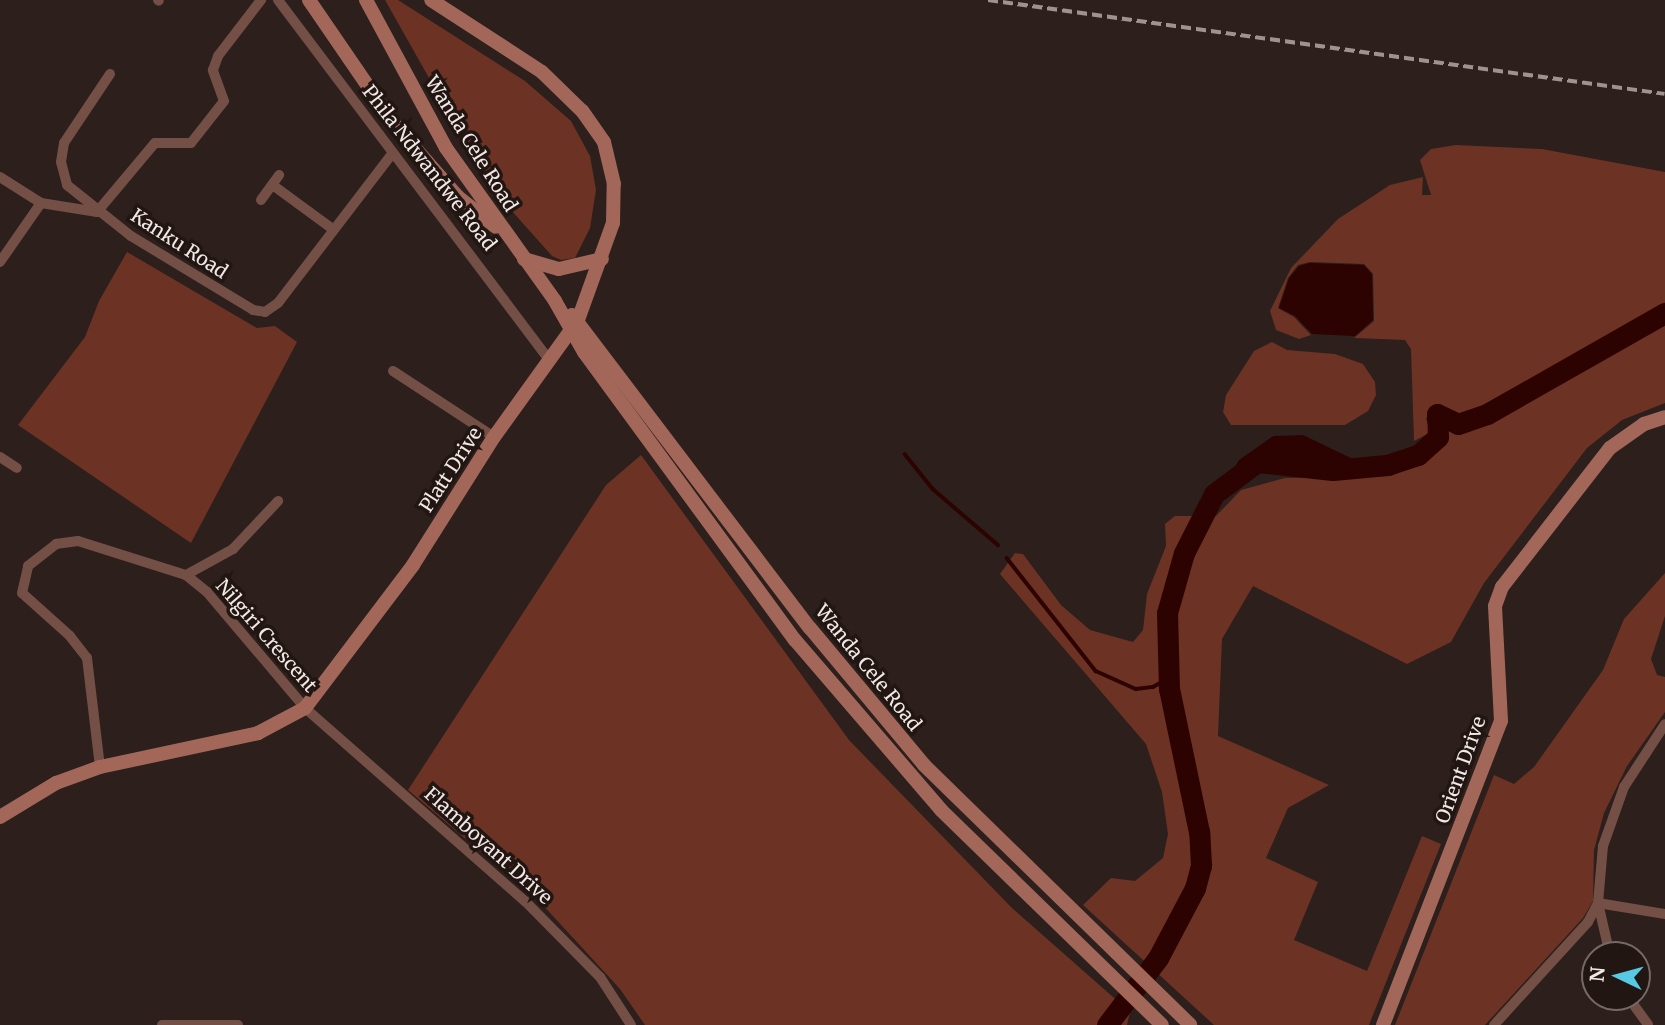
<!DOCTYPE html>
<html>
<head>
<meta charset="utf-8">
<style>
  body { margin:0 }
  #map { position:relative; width:1665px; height:1025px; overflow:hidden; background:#2c1f1c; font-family:Merriweather,serif }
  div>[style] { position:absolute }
  .green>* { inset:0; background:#6c3224 }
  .water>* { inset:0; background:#2c0300 }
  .stream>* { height:3.5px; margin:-1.75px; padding:0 1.75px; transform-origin:1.75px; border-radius:1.75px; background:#2c0300 }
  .river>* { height:21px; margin:-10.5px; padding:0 10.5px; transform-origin:10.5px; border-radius:10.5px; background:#2c0300 }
  .street>* { height:10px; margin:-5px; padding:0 5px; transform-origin:5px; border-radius:5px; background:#744f46 }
  .secondary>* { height:14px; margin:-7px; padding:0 7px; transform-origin:7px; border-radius:7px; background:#a26759 }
  .rail>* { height:3.5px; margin-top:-1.75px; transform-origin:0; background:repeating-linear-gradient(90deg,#9e9390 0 10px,transparent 0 15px) }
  span { translate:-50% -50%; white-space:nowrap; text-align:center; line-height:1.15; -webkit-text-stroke:7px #221613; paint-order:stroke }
  .street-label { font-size:19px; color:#f2e9e7 }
  .north { position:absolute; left:1581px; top:941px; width:70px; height:70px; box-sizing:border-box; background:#221613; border:2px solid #756a68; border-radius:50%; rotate:275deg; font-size:19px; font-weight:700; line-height:28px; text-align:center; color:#f2e9e7 }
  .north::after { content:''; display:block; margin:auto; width:24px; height:32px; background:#57c9e2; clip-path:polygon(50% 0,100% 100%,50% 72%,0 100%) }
</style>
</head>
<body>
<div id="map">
  <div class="green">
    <div style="clip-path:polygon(385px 0,398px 0,525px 81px,571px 121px,590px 156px,596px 190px,590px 228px,575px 258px,561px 260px,552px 256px,511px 210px,472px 154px)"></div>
    <div style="clip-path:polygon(1456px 145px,1542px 149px,1665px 172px,1665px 403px,1622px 420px,1587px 448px,1484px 583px,1451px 642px,1407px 664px,1253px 586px,1222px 639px,1218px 736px,1329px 785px,1288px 808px,1266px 858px,1318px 882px,1294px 940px,1367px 971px,1422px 836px,1441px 844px,1369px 1025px,1214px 1025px,1083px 905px,1111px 878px,1135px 881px,1163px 858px,1168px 834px,1162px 792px,1146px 744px,1000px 574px,1015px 553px,1023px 554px,1061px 605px,1090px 630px,1133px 642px,1143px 630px,1147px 594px,1166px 546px,1165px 524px,1175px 516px,1216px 516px,1241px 490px,1285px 478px,1391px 476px,1427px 461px,1446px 440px,1449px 409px,1432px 406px,1426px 419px,1431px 432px,1414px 441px,1411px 349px,1405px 340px,1354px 338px,1374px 321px,1373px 274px,1364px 264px,1310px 262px,1298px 265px,1288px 278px,1278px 308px,1294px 317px,1311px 335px,1299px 339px,1276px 330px,1270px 311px,1291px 268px,1338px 219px,1390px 185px,1423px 177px,1422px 195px,1431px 195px,1420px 160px,1431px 149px)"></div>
    <div style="clip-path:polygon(127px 252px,257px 328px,275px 326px,297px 342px,191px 543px,18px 425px,85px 337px,99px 301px)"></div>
    <div style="clip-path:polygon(1272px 342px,1287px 350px,1335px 354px,1363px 364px,1375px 382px,1376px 395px,1368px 411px,1345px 425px,1231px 425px,1223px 412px,1226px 395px,1254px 351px)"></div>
    <div style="clip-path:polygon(641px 455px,849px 740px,1011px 907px,1130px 1012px,1127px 1025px,645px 1025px,620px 989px,541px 903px,408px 790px,606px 485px)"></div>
    <div style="clip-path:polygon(1665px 573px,1665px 616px,1651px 659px,1657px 675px,1665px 677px,1665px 712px,1627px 766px,1604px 813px,1594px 850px,1593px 901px,1583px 918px,1485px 1025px,1395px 1025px,1494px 775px,1514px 784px,1534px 767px,1603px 670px,1624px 619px)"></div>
  </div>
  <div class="water">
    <div style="clip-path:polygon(1310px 263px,1364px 265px,1372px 274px,1373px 320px,1355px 336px,1312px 334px,1295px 316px,1279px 308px,1289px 278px,1299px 266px)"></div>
  </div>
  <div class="stream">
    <div style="left:905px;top:454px;width:45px;rotate:51.3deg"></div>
    <div style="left:933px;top:489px;width:86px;rotate:40.7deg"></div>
    <div style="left:1007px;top:558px;width:144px;rotate:51.8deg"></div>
    <div style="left:1096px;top:671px;width:44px;rotate:24.2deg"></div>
    <div style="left:1136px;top:689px;width:17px;rotate:-7deg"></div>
    <div style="left:1153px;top:687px;width:18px;rotate:-29deg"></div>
  </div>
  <div class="river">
    <div style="left:1246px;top:467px;width:37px;rotate:-35deg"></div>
    <div style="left:1276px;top:446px;width:24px;rotate:-2deg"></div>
    <div style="left:1300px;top:445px;width:53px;rotate:25.6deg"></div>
    <div style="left:1107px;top:1025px;width:84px;rotate:-52.7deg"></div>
    <div style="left:1158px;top:958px;width:79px;rotate:-62.1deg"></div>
    <div style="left:1195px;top:888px;width:24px;rotate:-75deg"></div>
    <div style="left:1201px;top:865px;width:33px;rotate:-93deg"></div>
    <div style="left:1199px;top:832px;width:146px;rotate:-101.8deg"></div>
    <div style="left:1169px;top:689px;width:76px;rotate:-91.5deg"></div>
    <div style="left:1167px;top:613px;width:62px;rotate:-74.2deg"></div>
    <div style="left:1184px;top:553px;width:66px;rotate:-63deg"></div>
    <div style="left:1214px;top:494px;width:54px;rotate:-36.7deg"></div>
    <div style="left:1257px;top:462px;width:76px;rotate:6deg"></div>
    <div style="left:1333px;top:470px;width:54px;rotate:-5.3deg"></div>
    <div style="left:1387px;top:465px;width:33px;rotate:-18deg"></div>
    <div style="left:1418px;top:455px;width:27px;rotate:-42deg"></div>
    <div style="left:1438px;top:437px;width:23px;rotate:-92deg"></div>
    <div style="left:1437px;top:414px;width:23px;rotate:25deg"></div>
    <div style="left:1458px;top:424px;width:31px;rotate:-19deg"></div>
    <div style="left:1487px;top:414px;width:205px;rotate:-29.6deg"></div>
  </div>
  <div class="street">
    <div style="left:158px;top:0;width:1px;rotate:45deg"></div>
    <div style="left:278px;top:0;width:450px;rotate:53deg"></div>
    <div style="left:110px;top:74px;width:83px;rotate:123.7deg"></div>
    <div style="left:64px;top:143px;width:19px;rotate:99deg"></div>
    <div style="left:61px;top:162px;width:24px;rotate:75deg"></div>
    <div style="left:67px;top:185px;width:82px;rotate:38.6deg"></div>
    <div style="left:131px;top:236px;width:143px;rotate:31.2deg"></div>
    <div style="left:253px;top:310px;width:12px;rotate:9deg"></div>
    <div style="left:265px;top:312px;width:16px;rotate:-35deg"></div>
    <div style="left:278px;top:303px;width:186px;rotate:-52.6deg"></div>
    <div style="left:0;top:177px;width:49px;rotate:32.4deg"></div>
    <div style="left:274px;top:186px;width:74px;rotate:36.3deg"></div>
    <div style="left:261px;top:200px;width:31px;rotate:-54deg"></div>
    <div style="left:0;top:262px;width:72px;rotate:-55.2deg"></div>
    <div style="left:41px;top:203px;width:57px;rotate:9.1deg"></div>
    <div style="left:97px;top:212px;width:90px;rotate:-50deg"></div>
    <div style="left:155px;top:143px;width:36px"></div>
    <div style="left:191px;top:143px;width:53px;rotate:-51.8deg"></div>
    <div style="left:224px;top:101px;width:33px;rotate:-110deg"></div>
    <div style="left:213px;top:70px;width:15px;rotate:-70deg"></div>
    <div style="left:218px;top:56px;width:71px;rotate:-52.5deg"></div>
    <div style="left:393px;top:371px;width:121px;rotate:33.2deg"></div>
    <div style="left:0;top:457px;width:20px;rotate:33deg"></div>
    <div style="left:186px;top:575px;width:54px;rotate:-29deg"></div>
    <div style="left:233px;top:549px;width:66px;rotate:-46.8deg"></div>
    <div style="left:100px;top:767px;width:110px;rotate:-96.8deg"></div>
    <div style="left:87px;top:658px;width:28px;rotate:-128deg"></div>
    <div style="left:70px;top:636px;width:64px;rotate:-138.1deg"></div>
    <div style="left:22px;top:593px;width:28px;rotate:-77deg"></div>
    <div style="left:28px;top:566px;width:36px;rotate:-38deg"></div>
    <div style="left:56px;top:544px;width:22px;rotate:-8deg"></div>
    <div style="left:78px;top:541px;width:113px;rotate:17.5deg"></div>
    <div style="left:186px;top:575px;width:27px;rotate:39deg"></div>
    <div style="left:207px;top:592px;width:152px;rotate:49.8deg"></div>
    <div style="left:305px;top:708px;width:293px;rotate:41.3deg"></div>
    <div style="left:525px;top:901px;width:107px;rotate:45.4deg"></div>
    <div style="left:600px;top:977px;width:57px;rotate:57.1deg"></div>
    <div style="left:1610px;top:955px;width:53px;rotate:-103deg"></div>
    <div style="left:1598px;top:903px;width:57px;rotate:-85deg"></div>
    <div style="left:1603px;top:846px;width:63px;rotate:-70.4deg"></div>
    <div style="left:1624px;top:787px;width:75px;rotate:-56.9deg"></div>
    <div style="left:1628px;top:997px;width:34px;rotate:54deg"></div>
    <div style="left:162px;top:1025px;width:76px"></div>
    <div style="left:1494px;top:1025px;width:139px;rotate:-47.6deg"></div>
    <div style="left:1588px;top:922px;width:21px;rotate:-62deg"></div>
    <div style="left:1598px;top:903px;width:68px;rotate:9.3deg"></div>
  </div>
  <div class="secondary">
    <div style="left:309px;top:0;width:150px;rotate:55.6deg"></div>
    <div style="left:394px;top:124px;width:97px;rotate:48.8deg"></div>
    <div style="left:458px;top:197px;width:48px;rotate:38.3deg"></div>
    <div style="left:366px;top:0;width:168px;rotate:61.6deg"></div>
    <div style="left:446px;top:148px;width:188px;rotate:54.5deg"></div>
    <div style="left:555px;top:301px;width:59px;rotate:60.4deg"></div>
    <div style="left:584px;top:352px;width:357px;rotate:53.8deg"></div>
    <div style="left:795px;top:640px;width:224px;rotate:49.3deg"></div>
    <div style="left:941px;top:810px;width:308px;rotate:44.2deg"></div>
    <div style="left:524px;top:259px;width:36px;rotate:16deg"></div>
    <div style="left:559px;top:269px;width:44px;rotate:-13.1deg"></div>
    <div style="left:572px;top:315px;width:393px;rotate:52.8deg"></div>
    <div style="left:810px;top:628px;width:178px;rotate:50.2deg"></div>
    <div style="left:924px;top:765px;width:372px;rotate:44.3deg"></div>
    <div style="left:0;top:817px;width:66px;rotate:-31.3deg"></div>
    <div style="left:56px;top:783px;width:47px;rotate:-20deg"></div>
    <div style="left:100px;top:767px;width:162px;rotate:-12.1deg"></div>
    <div style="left:258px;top:733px;width:53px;rotate:-28deg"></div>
    <div style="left:305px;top:708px;width:179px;rotate:-52.9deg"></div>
    <div style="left:413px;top:565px;width:151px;rotate:-57.7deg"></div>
    <div style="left:494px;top:437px;width:144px;rotate:-54.3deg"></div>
    <div style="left:578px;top:320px;width:103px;rotate:-70.2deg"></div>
    <div style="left:613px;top:223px;width:39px;rotate:-89deg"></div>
    <div style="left:614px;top:184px;width:43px;rotate:-103.4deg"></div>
    <div style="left:604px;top:142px;width:38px;rotate:-125deg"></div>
    <div style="left:582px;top:111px;width:56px;rotate:-135.7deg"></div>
    <div style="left:542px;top:72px;width:132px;rotate:-147deg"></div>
    <div style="left:1383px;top:1025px;width:326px;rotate:-68.8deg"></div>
    <div style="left:1501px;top:721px;width:115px;rotate:-93deg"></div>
    <div style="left:1495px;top:606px;width:20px;rotate:-70deg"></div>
    <div style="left:1502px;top:587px;width:176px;rotate:-52.2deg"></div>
    <div style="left:1610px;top:448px;width:42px;rotate:-35.2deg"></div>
    <div style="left:1644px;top:424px;width:22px;rotate:-18deg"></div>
  </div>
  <div class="rail">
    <div style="left:988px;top:0;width:683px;rotate:7.9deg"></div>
  </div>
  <div class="street-label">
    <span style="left:471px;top:144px;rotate:58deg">Wanda Cele Road</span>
    <span style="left:429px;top:168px;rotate:52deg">Phila Ndwandwe Road</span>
    <span style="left:179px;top:244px;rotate:33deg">Kanku Road</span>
    <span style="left:451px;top:470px;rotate:-57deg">Platt Drive</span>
    <span style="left:266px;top:636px;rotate:49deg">Nilgiri Crescent</span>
    <span style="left:868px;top:668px;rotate:51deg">Wanda Cele Road</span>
    <span style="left:1461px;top:770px;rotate:-70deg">Orient Drive</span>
    <span style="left:488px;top:846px;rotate:42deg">Flamboyant Drive</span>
  </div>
  <div class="north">N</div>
</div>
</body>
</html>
